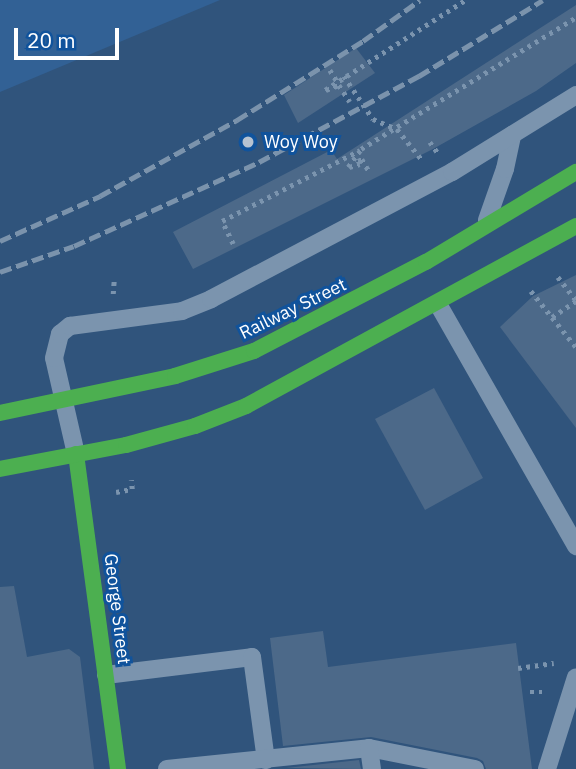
<!DOCTYPE html>
<html>
<head>
<meta charset="utf-8">
<style>
  body { margin:0 }
  #map { position:relative; width:576px; height:769px; overflow:hidden; background:#30547c; font-family:"IBM Plex Sans",sans-serif }
  div>[style] { position:absolute }
  .water>* { inset:0; background:#326195 }
  .building>* { inset:0; background:#4c6989 }
  .path>* { height:4.5px; margin-top:-2.25px; transform-origin:0; background:repeating-linear-gradient(90deg,#7b94ae 0 3.5px,transparent 0 8.5px) }
  .lane>* { height:18px; margin:-9px; padding:0 9px; transform-origin:9px; border-radius:9px; background:#7b94ae }
  .fast>* { height:16px; margin:-8px; padding:0 8px; transform-origin:8px; border-radius:8px; background:#4caf50 }
  .rail>* { height:5px; margin-top:-2.5px; transform-origin:0; background:repeating-linear-gradient(90deg,#7b93ac 0 12px,transparent 0 17px) }
  .dots>* { width:19px; height:19px; translate:-50% -50%; box-sizing:border-box; border:4px solid #10539c; border-radius:50% }
  span { translate:-50% -50%; white-space:nowrap; text-align:center; line-height:1.15; -webkit-text-stroke:6px #10539c; paint-order:stroke }
  .poi-label { font-size:18px; color:#fff }
  .left { translate:0 -50%; text-align:left }
  .street-label { font-size:18px; color:#fff }
  .scale { position:absolute; left:14px; top:28px; width:105px; height:32px; box-sizing:border-box; border:4px solid #fff; border-top:0; padding-left:9px; font-size:21px; line-height:24px; white-space:nowrap; color:#fff; -webkit-text-stroke:5px #10539c; paint-order:stroke }
</style>
</head>
<body>
<div id="map">
  <div class="water">
    <div style="clip-path:polygon(0 0,220px 0,0 92px)"></div>
  </div>
  <div class="building">
    <div style="clip-path:polygon(576px 5px,576px 63px,536px 91px,433px 149px,193px 269px,173px 232px,331px 150px,337px 159px)"></div>
    <div style="clip-path:polygon(356px 48px,375px 73px,298px 123px,284px 95px)"></div>
    <div style="clip-path:polygon(576px 275px,576px 428px,500px 327px,533px 296px)"></div>
    <div style="clip-path:polygon(434px 388px,483px 478px,425px 510px,375px 419px)"></div>
    <div style="clip-path:polygon(14px 586px,27px 657px,69px 649px,80px 657px,94px 769px,0 769px,0 587px)"></div>
    <div style="clip-path:polygon(323px 631px,328px 667px,516px 643px,532px 769px,486px 769px,483px 761px,477px 758px,371px 737px,283px 746px,270px 638px)"></div>
    <div style="clip-path:polygon(359px 760px,361px 769px,286px 768px)"></div>
  </div>
  <div class="path">
    <div style="left:330px;top:70px;width:13px;rotate:58deg"></div>
    <div style="left:344px;top:76px;width:52px;rotate:56deg"></div>
    <div style="left:373px;top:119px;width:26px;rotate:23deg"></div>
    <div style="left:397px;top:129px;width:41px;rotate:50.9deg"></div>
    <div style="left:325px;top:90px;width:166px;rotate:-32.7deg"></div>
    <div style="left:326px;top:90px;width:14px;rotate:-21deg"></div>
    <div style="left:339px;top:85px;width:20px;rotate:57deg"></div>
    <div style="left:430px;top:142px;width:14px;rotate:54deg"></div>
    <div style="left:348px;top:167px;width:22px;rotate:-54deg"></div>
    <div style="left:361px;top:149px;width:252px;rotate:-31.5deg"></div>
    <div style="left:349px;top:167px;width:11px;rotate:-15deg"></div>
    <div style="left:360px;top:164px;width:4px;rotate:-124deg"></div>
    <div style="left:358px;top:161px;width:4px;rotate:-27deg"></div>
    <div style="left:362px;top:159px;width:16px;rotate:60deg"></div>
    <div style="left:233px;top:244px;width:25px;rotate:-116deg"></div>
    <div style="left:222px;top:221px;width:155px;rotate:-27.2deg"></div>
    <div style="left:558px;top:277px;width:29px;rotate:52deg"></div>
    <div style="left:531px;top:291px;width:72px;rotate:51.2deg"></div>
    <div style="left:113px;top:294px;width:16px;rotate:-86deg"></div>
    <div style="left:552px;top:317px;width:29px;rotate:-34deg"></div>
    <div style="left:116px;top:492px;width:16px;rotate:-11deg"></div>
    <div style="left:132px;top:489px;width:9px;rotate:-96deg"></div>
    <div style="left:518px;top:668px;width:36px;rotate:-8deg"></div>
    <div style="left:530px;top:692px;width:15px"></div>
  </div>
  <div class="lane">
    <div style="left:487px;top:220px;width:54px;rotate:-70.6deg"></div>
    <div style="left:505px;top:169px;width:35px;rotate:-78deg"></div>
    <div style="left:438px;top:304px;width:279px;rotate:60.3deg"></div>
    <div style="left:76px;top:454px;width:98px;rotate:-102.9deg"></div>
    <div style="left:54px;top:358px;width:25px;rotate:-76deg"></div>
    <div style="left:60px;top:334px;width:13px;rotate:-39deg"></div>
    <div style="left:70px;top:326px;width:113px;rotate:-7.6deg"></div>
    <div style="left:182px;top:311px;width:31px;rotate:-22deg"></div>
    <div style="left:211px;top:299px;width:272px;rotate:-27.8deg"></div>
    <div style="left:452px;top:172px;width:146px;rotate:-31.8deg"></div>
    <div style="left:106px;top:675px;width:147px;rotate:-7deg"></div>
    <div style="left:252px;top:657px;width:104px;rotate:82.3deg"></div>
    <div style="left:369px;top:748px;width:108px;rotate:11.2deg"></div>
    <div style="left:167px;top:769px;width:203px;rotate:-5.9deg"></div>
    <div style="left:369px;top:748px;width:21px;rotate:82deg"></div>
    <div style="left:547px;top:769px;width:96px;rotate:-72.5deg"></div>
  </div>
  <div class="fast">
    <div style="left:0;top:413px;width:179px;rotate:-11.9deg"></div>
    <div style="left:175px;top:376px;width:83px;rotate:-17.6deg"></div>
    <div style="left:254px;top:351px;width:194px;rotate:-27.4deg"></div>
    <div style="left:426px;top:262px;width:175px;rotate:-31deg"></div>
    <div style="left:76px;top:454px;width:318px;rotate:82.4deg"></div>
    <div style="left:0;top:469px;width:128px;rotate:-10.8deg"></div>
    <div style="left:126px;top:445px;width:72px;rotate:-15.4deg"></div>
    <div style="left:195px;top:426px;width:55px;rotate:-21.4deg"></div>
    <div style="left:246px;top:406px;width:376px;rotate:-28.6deg"></div>
  </div>
  <div class="rail">
    <div style="left:0;top:241px;width:110px;rotate:-24.2deg"></div>
    <div style="left:100px;top:196px;width:157px;rotate:-29deg"></div>
    <div style="left:237px;top:120px;width:149px;rotate:-32.1deg"></div>
    <div style="left:363px;top:41px;width:70px;rotate:-35.7deg"></div>
    <div style="left:0;top:272px;width:78px;rotate:-19.4deg"></div>
    <div style="left:74px;top:246px;width:203px;rotate:-24.4deg"></div>
    <div style="left:259px;top:162px;width:182px;rotate:-28.3deg"></div>
    <div style="left:419px;top:76px;width:145px;rotate:-31.5deg"></div>
  </div>
  <div class="dots">
    <div style="left:248px;top:142px;background:#b7c3d1"></div>
  </div>
  <div class="poi-label">
    <span class="left" style="left:264px;top:142px">Woy Woy</span>
  </div>
  <div class="street-label">
    <span style="left:293px;top:309px;rotate:-26deg">Railway Street</span>
    <span style="left:117px;top:609px;rotate:83deg">George Street</span>
  </div>
  <div class="scale">20 m</div>
</div>
</body>
</html>
